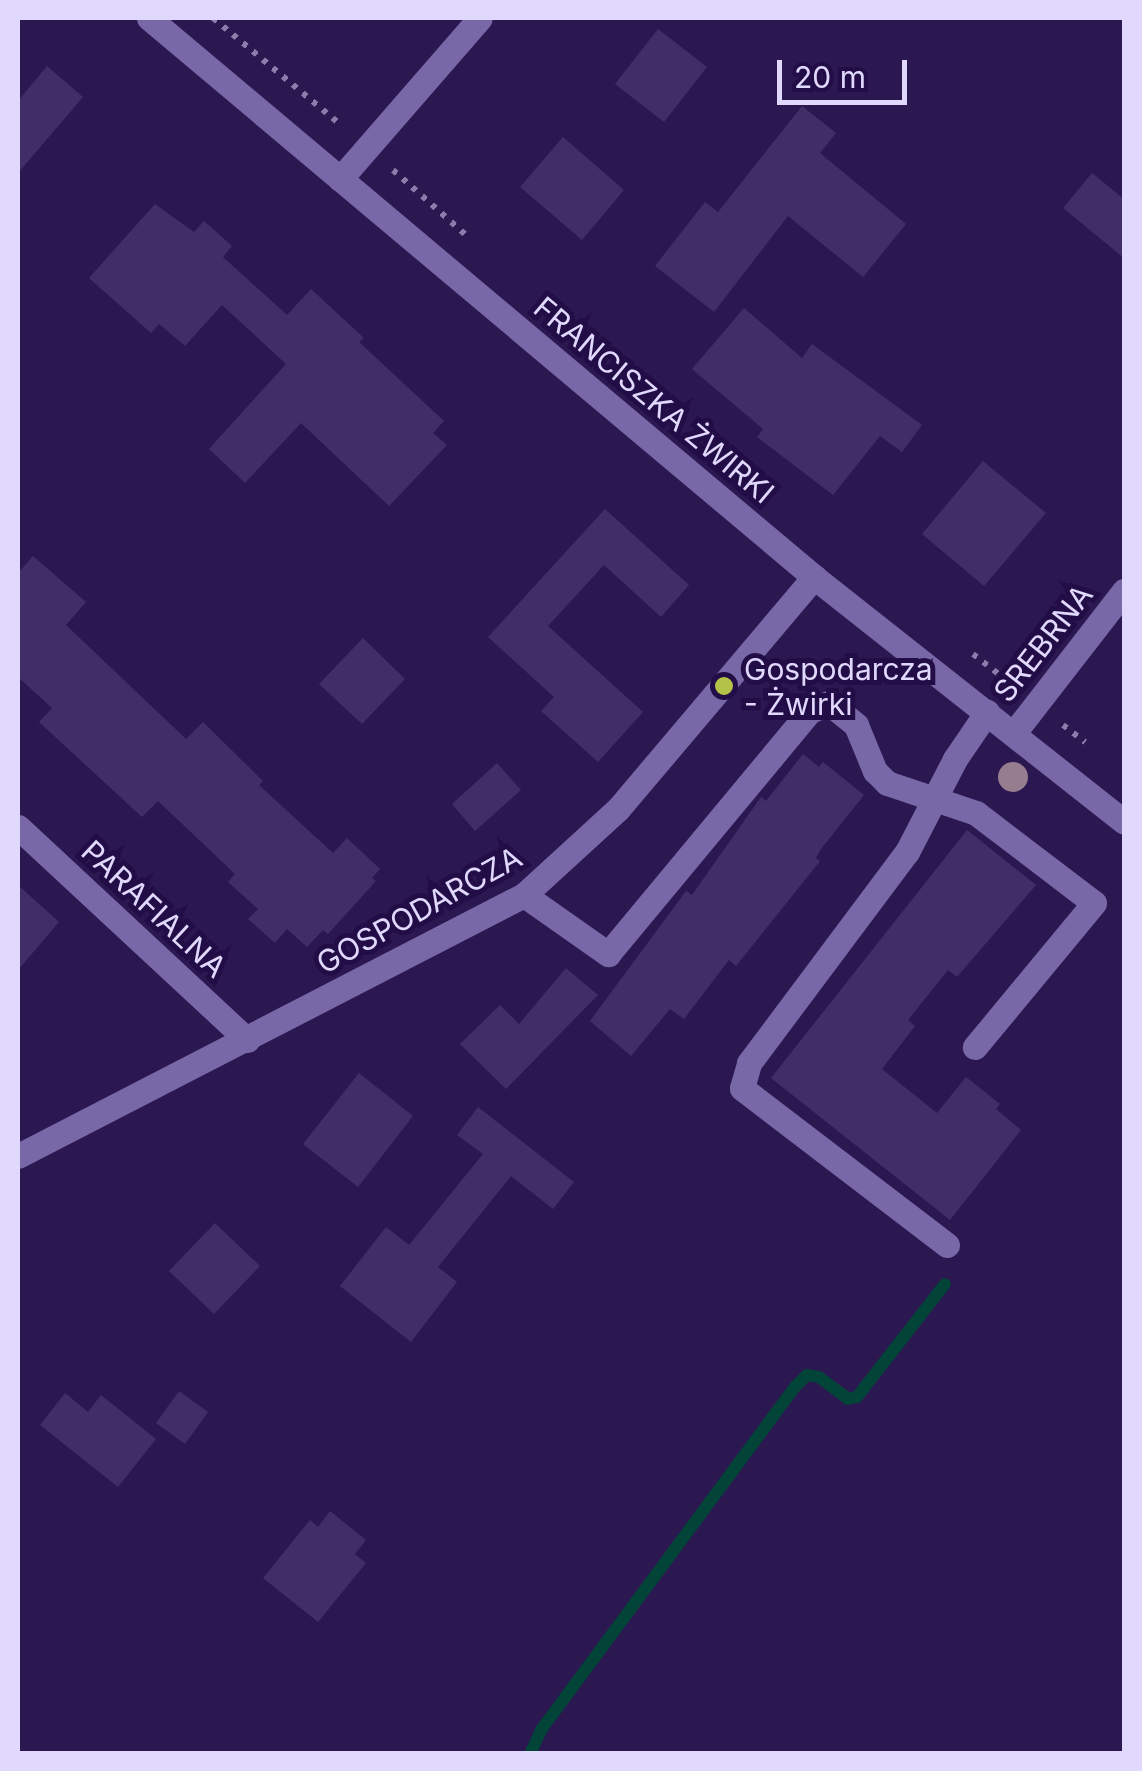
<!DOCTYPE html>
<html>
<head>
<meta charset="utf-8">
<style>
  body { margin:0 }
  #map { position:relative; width:1142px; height:1771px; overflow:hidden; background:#2c1851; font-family:Inter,sans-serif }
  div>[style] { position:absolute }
  .stream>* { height:12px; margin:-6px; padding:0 6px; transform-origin:6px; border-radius:6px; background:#024438 }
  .building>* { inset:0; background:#402e69 }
  .path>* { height:6px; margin-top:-3px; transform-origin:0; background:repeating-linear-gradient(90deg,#8a7dab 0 5px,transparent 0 13px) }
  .minor>* { height:25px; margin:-12.5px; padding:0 12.5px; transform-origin:12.5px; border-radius:12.5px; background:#7868a8 }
  .trees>* { width:30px; height:30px; margin:-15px; border-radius:50%; background:#967e8f }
  .dots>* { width:28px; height:28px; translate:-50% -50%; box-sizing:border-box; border:5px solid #230d46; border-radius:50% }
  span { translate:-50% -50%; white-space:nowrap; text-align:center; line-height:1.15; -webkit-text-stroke:10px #230d46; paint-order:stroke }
  .street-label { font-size:30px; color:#e0d9fd }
  .poi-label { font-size:30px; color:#e0d9fd }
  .left { translate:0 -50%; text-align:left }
  .frame { position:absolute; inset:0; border:20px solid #e0d9fd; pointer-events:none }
  .scale { position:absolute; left:777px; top:60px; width:130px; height:45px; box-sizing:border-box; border:5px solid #e0d9fd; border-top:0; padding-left:12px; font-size:30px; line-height:35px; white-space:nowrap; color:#e0d9fd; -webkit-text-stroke:8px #230d46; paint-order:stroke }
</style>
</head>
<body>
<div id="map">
  <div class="stream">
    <div style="left:530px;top:1754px;width:26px;rotate:-65deg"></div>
    <div style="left:541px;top:1730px;width:428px;rotate:-53.5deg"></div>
    <div style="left:796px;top:1386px;width:16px;rotate:-45deg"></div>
    <div style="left:807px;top:1375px;width:12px;rotate:9deg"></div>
    <div style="left:819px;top:1377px;width:36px;rotate:37deg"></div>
    <div style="left:848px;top:1399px;width:9px;rotate:-13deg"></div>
    <div style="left:857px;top:1397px;width:143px;rotate:-52.1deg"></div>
  </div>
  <div class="building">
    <div style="clip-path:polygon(658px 29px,707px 67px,664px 122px,615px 84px)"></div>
    <div style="clip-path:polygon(47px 66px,83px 97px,18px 173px,18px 101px)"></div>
    <div style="clip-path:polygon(802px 106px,836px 133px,820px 153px,906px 224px,863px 277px,788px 216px,714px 312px,655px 266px,705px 202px,718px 212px)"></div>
    <div style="clip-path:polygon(563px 137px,624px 190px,582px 240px,520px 187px)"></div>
    <div style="clip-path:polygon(1092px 173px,1124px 199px,1124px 258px,1063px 208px)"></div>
    <div style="clip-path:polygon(155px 204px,194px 232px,204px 221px,232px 246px,223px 257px,287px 315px,311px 289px,364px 338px,359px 342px,444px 421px,433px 433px,447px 445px,389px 506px,301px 423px,245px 483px,209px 449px,286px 364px,222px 305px,185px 346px,159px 324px,151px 333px,89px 278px)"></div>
    <div style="clip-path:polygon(744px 308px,802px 358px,812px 344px,922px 425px,902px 452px,880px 436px,833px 495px,757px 437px,763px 429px,692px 369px)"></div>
    <div style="clip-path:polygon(983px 461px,1046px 513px,984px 586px,922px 534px)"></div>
    <div style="clip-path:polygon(605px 509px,689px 585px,661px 617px,604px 565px,548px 626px,643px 712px,598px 762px,541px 711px,554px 697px,488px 637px)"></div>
    <div style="clip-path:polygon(33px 556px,86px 602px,66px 625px,186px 739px,203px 722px,263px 781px,259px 785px,333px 853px,347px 838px,380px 869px,372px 878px,376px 881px,328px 934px,323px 930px,307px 947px,287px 929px,275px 943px,248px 919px,258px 909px,228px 882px,235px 874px,158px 801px,142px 817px,39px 722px,52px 708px,18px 677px,18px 573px)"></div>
    <div style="clip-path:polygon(363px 638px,405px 679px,362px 724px,319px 684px)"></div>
    <div style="clip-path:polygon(803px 754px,819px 767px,823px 762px,864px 795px,821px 849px,816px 858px,820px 861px,736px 966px,729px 960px,684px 1019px,670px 1009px,631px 1056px,590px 1021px,686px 891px,692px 895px,761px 797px,766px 801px)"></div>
    <div style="clip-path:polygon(497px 763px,521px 790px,475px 831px,452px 804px)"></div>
    <div style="clip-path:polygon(967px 830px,1036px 885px,957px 977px,948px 970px,908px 1020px,915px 1026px,882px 1069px,937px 1113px,966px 1077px,1000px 1104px,996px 1109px,1021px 1130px,950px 1220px,771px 1078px)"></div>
    <div style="clip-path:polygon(18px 885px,59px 922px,18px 970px)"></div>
    <div style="clip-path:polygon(566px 968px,598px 995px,506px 1089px,460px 1044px,500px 1005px,519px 1024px)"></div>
    <div style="clip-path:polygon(359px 1073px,413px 1116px,358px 1187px,303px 1144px)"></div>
    <div style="clip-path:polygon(478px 1107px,574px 1182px,553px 1209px,511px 1176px,438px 1267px,457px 1282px,411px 1342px,340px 1286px,386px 1227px,409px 1245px,483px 1154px,457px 1135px)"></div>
    <div style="clip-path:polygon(215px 1223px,260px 1266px,214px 1314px,169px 1271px)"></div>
    <div style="clip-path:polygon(179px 1391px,208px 1412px,185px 1444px,156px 1423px)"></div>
    <div style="clip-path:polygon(65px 1393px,88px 1412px,101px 1395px,156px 1439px,118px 1487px,40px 1425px)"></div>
    <div style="clip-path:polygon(330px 1511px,366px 1540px,355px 1554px,366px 1563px,318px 1622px,263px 1578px,310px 1520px,318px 1527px)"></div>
  </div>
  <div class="path">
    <div style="left:213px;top:18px;width:168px;rotate:39.9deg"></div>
    <div style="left:393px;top:170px;width:98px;rotate:41.7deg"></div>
    <div style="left:973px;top:654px;width:47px;rotate:38.1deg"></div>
    <div style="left:1063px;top:725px;width:28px;rotate:38deg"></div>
  </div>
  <div class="minor">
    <div style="left:149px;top:18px;width:869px;rotate:40.05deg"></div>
    <div style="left:814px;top:577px;width:395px;rotate:38.3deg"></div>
    <div style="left:340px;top:179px;width:213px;rotate:-49deg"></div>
    <div style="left:1013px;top:734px;width:181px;rotate:-52.2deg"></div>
    <div style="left:18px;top:827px;width:313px;rotate:42.9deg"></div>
    <div style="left:524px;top:895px;width:103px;rotate:35.1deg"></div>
    <div style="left:608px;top:954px;width:316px;rotate:-50.3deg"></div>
    <div style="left:810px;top:711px;width:21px;rotate:-23deg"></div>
    <div style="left:829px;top:703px;width:35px;rotate:39deg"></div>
    <div style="left:856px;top:725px;width:50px;rotate:67.6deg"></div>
    <div style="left:875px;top:771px;width:17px;rotate:45deg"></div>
    <div style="left:887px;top:783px;width:94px;rotate:18.6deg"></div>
    <div style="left:976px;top:813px;width:148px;rotate:37.3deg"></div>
    <div style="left:1094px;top:903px;width:187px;rotate:129.6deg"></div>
    <div style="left:18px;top:1156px;width:569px;rotate:-27.29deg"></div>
    <div style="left:524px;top:895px;width:127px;rotate:-42.5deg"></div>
    <div style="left:618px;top:809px;width:304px;rotate:-49.8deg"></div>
    <div style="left:947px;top:1245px;width:258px;rotate:-142.6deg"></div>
    <div style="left:742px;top:1088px;width:26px;rotate:-74deg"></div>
    <div style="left:749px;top:1063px;width:264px;rotate:-53.2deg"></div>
    <div style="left:907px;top:852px;width:105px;rotate:-62.7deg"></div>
    <div style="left:955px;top:759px;width:57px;rotate:-55.8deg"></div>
  </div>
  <div class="trees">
    <div style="left:1013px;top:777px"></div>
  </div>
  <div class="dots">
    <div style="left:724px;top:686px;background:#b5c249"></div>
  </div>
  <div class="street-label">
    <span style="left:654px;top:400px;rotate:40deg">FRANCISZKA ŻWIRKI</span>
    <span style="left:1043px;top:643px;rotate:-52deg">SREBRNA</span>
    <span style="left:154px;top:909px;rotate:43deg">PARAFIALNA</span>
    <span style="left:419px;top:910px;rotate:-29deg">GOSPODARCZA</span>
  </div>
  <div class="poi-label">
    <span class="left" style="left:744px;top:686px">Gospodarcza<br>- Żwirki</span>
  </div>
  <div class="frame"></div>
  <div class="scale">20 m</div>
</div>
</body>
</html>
